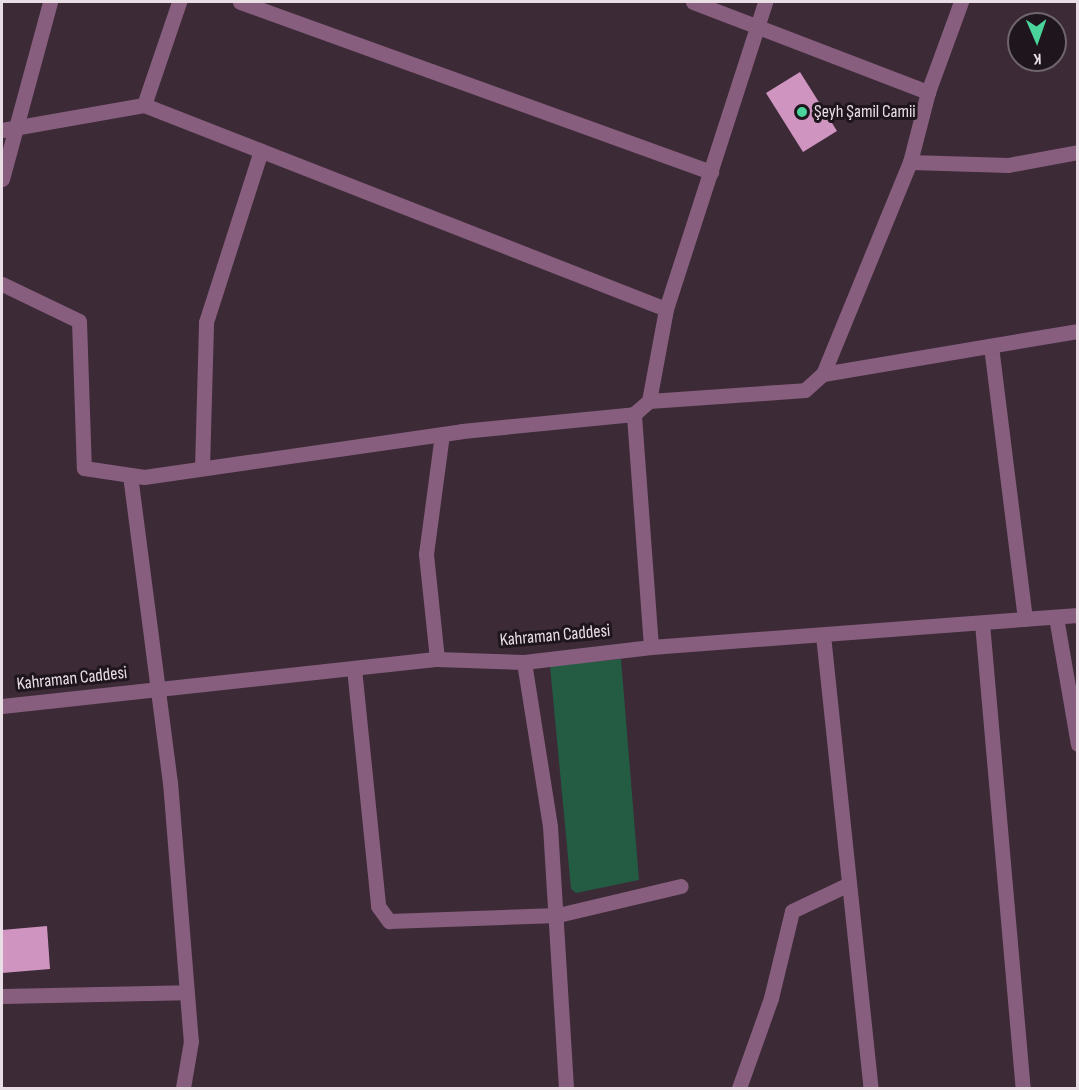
<!DOCTYPE html>
<html>
<head>
<meta charset="utf-8">
<style>
  body { margin:0 }
  #map { position:relative; width:1079px; height:1090px; overflow:hidden; background:#3c2a37; font-family:"Sofia Sans Condensed",sans-serif }
  div>[style] { position:absolute }
  .green>* { inset:0; background:#235b43 }
  .building>* { inset:0; background:#cf94c0 }
  .minor>* { height:15px; margin:-7.5px; padding:0 7.5px; transform-origin:7.5px; border-radius:7.5px; background:#875e7d }
  .dots>* { width:16px; height:16px; translate:-50% -50%; box-sizing:border-box; border:3px solid #1e161c; border-radius:50% }
  span { translate:-50% -50%; white-space:nowrap; text-align:center; line-height:1.15; -webkit-text-stroke:6px #1e161c; paint-order:stroke }
  .poi-label { font-size:18px; color:#e9dde6 }
  .left { translate:0 -50%; text-align:left }
  .street-label { font-size:18px; color:#e9dde6 }
  .frame { position:absolute; inset:0; border:3px solid #e9dde6; pointer-events:none }
  .north { position:absolute; left:1007px; top:12px; width:60px; height:60px; box-sizing:border-box; background:#1e161c; border:2px solid #6f666d; border-radius:50%; rotate:178deg; font-size:16px; font-weight:700; line-height:24px; text-align:center; color:#e9dde6 }
  .north::after { content:''; display:block; margin:auto; width:21px; height:27px; background:#4ad49c; clip-path:polygon(50% 0,100% 100%,50% 72%,0 100%) }
</style>
</head>
<body>
<div id="map">
  <div class="green">
    <div style="clip-path:polygon(621px 659px,639px 880px,576px 893px,571px 889px,550px 666px)"></div>
  </div>
  <div class="building">
    <div style="clip-path:polygon(800px 72px,837px 131px,803px 152px,766px 93px)"></div>
    <div style="clip-path:polygon(47px 926px,50px 969px,2px 973px,2px 930px)"></div>
  </div>
  <div class="minor">
    <div style="left:240px;top:2px;width:501px;rotate:19.85deg"></div>
    <div style="left:693px;top:2px;width:252px;rotate:21deg"></div>
    <div style="left:144px;top:105px;width:109px;rotate:-71.2deg"></div>
    <div style="left:2px;top:130px;width:144px;rotate:-10deg"></div>
    <div style="left:144px;top:105px;width:560px;rotate:21.35deg"></div>
    <div style="left:910px;top:162px;width:98px;rotate:1.8deg"></div>
    <div style="left:1008px;top:165px;width:71px;rotate:-10.5deg"></div>
    <div style="left:2px;top:179px;width:183px;rotate:-74.8deg"></div>
    <div style="left:2px;top:284px;width:85px;rotate:25.7deg"></div>
    <div style="left:79px;top:321px;width:147px;rotate:88.1deg"></div>
    <div style="left:84px;top:468px;width:61px;rotate:8.5deg"></div>
    <div style="left:144px;top:477px;width:321px;rotate:-8.2deg"></div>
    <div style="left:462px;top:431px;width:173px;rotate:-5.6deg"></div>
    <div style="left:991px;top:346px;width:275px;rotate:82.9deg"></div>
    <div style="left:823px;top:374px;width:259px;rotate:-9.6deg"></div>
    <div style="left:649px;top:401px;width:156px;rotate:-4deg"></div>
    <div style="left:805px;top:390px;width:24px;rotate:-42deg"></div>
    <div style="left:823px;top:374px;width:229px;rotate:-67.7deg"></div>
    <div style="left:910px;top:162px;width:72px;rotate:-75.6deg"></div>
    <div style="left:928px;top:92px;width:96px;rotate:-69.9deg"></div>
    <div style="left:202px;top:468px;width:146px;rotate:-88.4deg"></div>
    <div style="left:206px;top:322px;width:180px;rotate:-72.2deg"></div>
    <div style="left:130px;top:475px;width:310px;rotate:82.6deg"></div>
    <div style="left:170px;top:782px;width:260px;rotate:85.4deg"></div>
    <div style="left:191px;top:1041px;width:48px;rotate:99.7deg"></div>
    <div style="left:1056px;top:617px;width:129px;rotate:80.2deg"></div>
    <div style="left:982px;top:623px;width:467px;rotate:85deg"></div>
    <div style="left:823px;top:635px;width:456px;rotate:84deg"></div>
    <div style="left:651px;top:647px;width:234px;rotate:-94.2deg"></div>
    <div style="left:634px;top:414px;width:20px;rotate:-41deg"></div>
    <div style="left:649px;top:401px;width:94px;rotate:-79.5deg"></div>
    <div style="left:666px;top:309px;width:323px;rotate:-72.1deg"></div>
    <div style="left:437px;top:659px;width:106px;rotate:-96deg"></div>
    <div style="left:426px;top:554px;width:121px;rotate:-82.4deg"></div>
    <div style="left:524px;top:662px;width:166px;rotate:81deg"></div>
    <div style="left:550px;top:826px;width:262px;rotate:86.5deg"></div>
    <div style="left:354px;top:668px;width:239px;rotate:84.2deg"></div>
    <div style="left:378px;top:906px;width:19px;rotate:54deg"></div>
    <div style="left:389px;top:921px;width:169px;rotate:-2deg"></div>
    <div style="left:558px;top:915px;width:126px;rotate:-13.3deg"></div>
    <div style="left:2px;top:706px;width:438px;rotate:-6.2deg"></div>
    <div style="left:437px;top:659px;width:87px;rotate:2deg"></div>
    <div style="left:524px;top:662px;width:128px;rotate:-6.7deg"></div>
    <div style="left:651px;top:647px;width:428px;rotate:-4.3deg"></div>
    <div style="left:2px;top:996px;width:184px;rotate:-1.2deg"></div>
    <div style="left:739px;top:1088px;width:96px;rotate:-70.4deg"></div>
    <div style="left:771px;top:998px;width:89px;rotate:-76.4deg"></div>
    <div style="left:792px;top:911px;width:63px;rotate:-25.3deg"></div>
  </div>
  <div class="dots">
    <div style="left:802px;top:112px;background:#4ad49c"></div>
  </div>
  <div class="poi-label">
    <span class="left" style="left:814px;top:112px">Şeyh Şamil Camii</span>
  </div>
  <div class="street-label">
    <span style="left:555px;top:636px;rotate:-5deg">Kahraman Caddesi</span>
    <span style="left:72px;top:679px;rotate:-6deg">Kahraman Caddesi</span>
  </div>
  <div class="frame"></div>
  <div class="north">K</div>
</div>
</body>
</html>
